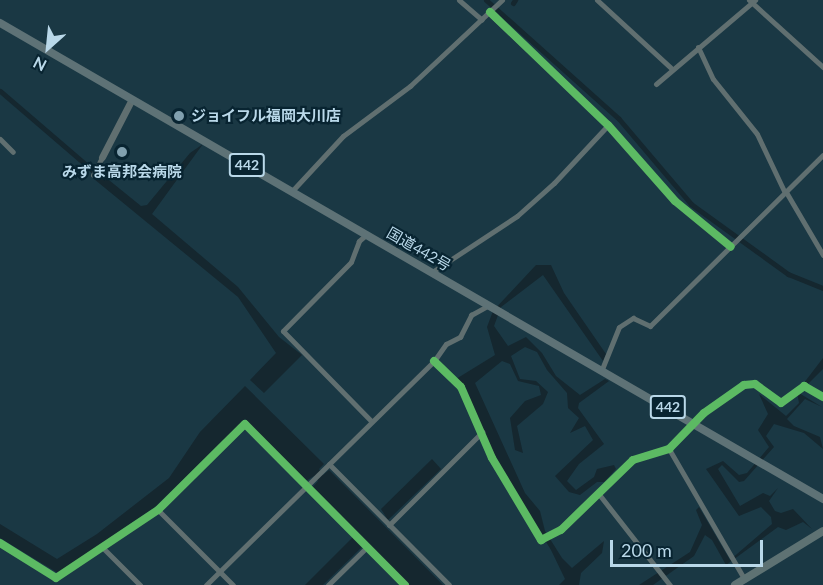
<!DOCTYPE html>
<html>
<head>
<meta charset="utf-8">
<style>
  body { margin:0 }
  #map { position:relative; width:823px; height:585px; overflow:hidden; background:#1a3844; font-family:Lato,"Noto Sans JP",sans-serif }
  div>[style] { position:absolute }
  .water>* { inset:0; background:#15272f }
  .canal>* { height:5px; margin:-2.5px; padding:0 2.5px; transform-origin:2.5px; border-radius:2.5px; background:#15272f }
  .minor>* { height:5px; margin:-2.5px; padding:0 2.5px; transform-origin:2.5px; border-radius:2.5px; background:#606f70 }
  .tertiary>* { height:7px; margin:-3.5px; padding:0 3.5px; transform-origin:3.5px; border-radius:3.5px; background:#606f70 }
  .secondary>* { height:8px; margin:-4px; padding:0 4px; transform-origin:4px; border-radius:4px; background:#5e7273 }
  .trunk>* { height:8px; margin:-4px; padding:0 4px; transform-origin:4px; border-radius:4px; background:#5e7276 }
  .cycleway>* { height:8px; margin:-4px; padding:0 4px; transform-origin:4px; border-radius:4px; background:#5cba63 }
  .dots>* { width:16px; height:16px; translate:-50% -50%; box-sizing:border-box; border:3px solid #082431; border-radius:50% }
  span { translate:-50% -50%; white-space:nowrap; text-align:center; line-height:1.15; -webkit-text-stroke:4.5px #082431; paint-order:stroke }
  .shield-label span { padding:2px 4px; background:#082431; border:2px solid; border-radius:4px; -webkit-text-stroke-width:0 }
  .shield-label { font-size:14px; color:#b9d8e9; font-weight:700 }
  .poi-label { font-size:15px; color:#b9d8e9; font-weight:700 }
  .left { translate:0 -50%; text-align:left }
  .street-label { font-size:15px; color:#b9d8e9 }
  .north { position:absolute; left:18px; top:18px; width:60px; height:60px; -webkit-text-stroke:4px #082431; paint-order:stroke; rotate:207deg; font-size:16px; font-weight:700; line-height:24px; text-align:center; color:#b9d8e9 }
  .north::after { content:''; display:block; margin:auto; width:21px; height:27px; background:#b9d8e9; clip-path:polygon(50% 0,100% 100%,50% 72%,0 100%) }
  .scale { position:absolute; left:610px; top:540px; width:153px; height:27px; box-sizing:border-box; border:3px solid #b9d8e9; border-top:0; padding-left:8px; font-size:18px; line-height:21px; white-space:nowrap; color:#b9d8e9; -webkit-text-stroke:4px #082431; paint-order:stroke }
</style>
</head>
<body>
<div id="map">
  <div class="water">
    <div style="clip-path:polygon(203px 144px,152px 214px,238px 287px,279px 337px,302px 355px,264px 393px,250px 380px,276px 353px,238px 297px,94px 179px,99px 172px,141px 206px,147px 205px,190px 153px)"></div>
    <div style="clip-path:polygon(536px 265px,551px 265px,564px 293px,606px 354px,603px 361px,543px 275px,501px 307px,494px 326px,508px 346px,526px 337px,542px 353px,556px 376px,580px 395px,605px 379px,609px 381px,579px 403px,578px 408px,604px 444px,579px 464px,567px 481px,576px 490px,594px 477px,597px 469px,614px 465px,616px 469px,604px 482px,597px 482px,580px 495px,569px 492px,555px 476px,593px 440px,585px 426px,570px 433px,579px 418px,568px 408px,567px 393px,547px 370px,537px 352px,525px 347px,511px 356px,520px 379px,536px 381px,548px 392px,543px 404px,517px 426px,523px 453px,515px 450px,510px 418px,525px 401px,541px 395px,539px 386px,518px 381px,510px 364px,502px 361px,475px 383px,525px 493px,540px 511px,545px 531px,562px 558px,572px 568px,604px 541px,602px 553px,581px 573px,579px 585px,559px 585px,565px 579px,551px 550px,494px 457px,464px 387px,456px 379px,495px 355px,487px 327px,493px 311px)"></div>
    <div style="clip-path:polygon(823px 358px,823px 369px,799px 393px,822px 407px,805px 399px,787px 419px,794px 426px,820px 437px,823px 449px,804px 433px,774px 424px,766px 436px,774px 447px,744px 481px,739px 482px,722px 465px,718px 469px,740px 506px,763px 493px,770px 496px,778px 488px,769px 501px,775px 511px,781px 513px,793px 509px,812px 529px,803px 522px,786px 530px,778px 527px,726px 565px,712px 540px,705px 535px,694px 556px,653px 585px,639px 585px,690px 552px,702px 525px,696px 510px,699px 507px,730px 560px,772px 524px,771px 517px,761px 507px,739px 516px,706px 469px,723px 461px,739px 475px,747px 473px,769px 447px,758px 430px,768px 414px,759px 394px,786px 416px,799px 403px,797px 392px)"></div>
    <div style="clip-path:polygon(245px 386px,324px 464px,319px 469px,323px 475px,329px 470px,443px 585px,409px 585px,312px 488px,318px 481px,314px 476px,306px 481px,245px 419px,155px 507px,58px 573px,0 538px,0 524px,57px 559px,97px 534px,169px 478px,200px 432px)"></div>
    <div style="clip-path:polygon(432px 459px,441px 469px,388px 520px,381px 509px)"></div>
    <div style="clip-path:polygon(353px 537px,362px 547px,323px 585px,305px 585px)"></div>
  </div>
  <div class="canal">
    <div style="left:486px;top:0;width:178px;rotate:41.8deg"></div>
    <div style="left:619px;top:119px;width:111px;rotate:49.7deg"></div>
    <div style="left:691px;top:204px;width:120px;rotate:35.8deg"></div>
    <div style="left:788px;top:274px;width:38px;rotate:22deg"></div>
    <div style="left:513px;top:3px;width:4px;rotate:-56deg"></div>
    <div style="left:0;top:91px;width:128px;rotate:40.6deg"></div>
  </div>
  <div class="minor">
    <div style="left:459px;top:0;width:30px;rotate:41deg"></div>
    <div style="left:597px;top:0;width:100px;rotate:42.6deg"></div>
    <div style="left:749px;top:0;width:100px;rotate:42.2deg"></div>
    <div style="left:489px;top:13px;width:163px;rotate:43.3deg"></div>
    <div style="left:608px;top:125px;width:101px;rotate:48.6deg"></div>
    <div style="left:675px;top:201px;width:72px;rotate:39.4deg"></div>
    <div style="left:698px;top:47px;width:35px;rotate:65deg"></div>
    <div style="left:713px;top:79px;width:70px;rotate:51.3deg"></div>
    <div style="left:757px;top:134px;width:65px;rotate:64.6deg"></div>
    <div style="left:656px;top:84px;width:130px;rotate:-40.3deg"></div>
    <div style="left:0;top:139px;width:18px;rotate:45deg"></div>
    <div style="left:93px;top:175px;width:20px;rotate:-63deg"></div>
    <div style="left:292px;top:191px;width:75px;rotate:-47.2deg"></div>
    <div style="left:343px;top:136px;width:84px;rotate:-36.7deg"></div>
    <div style="left:410px;top:86px;width:126px;rotate:-43.1deg"></div>
    <div style="left:786px;top:192px;width:73px;rotate:59.6deg"></div>
    <div style="left:367px;top:234px;width:11px;rotate:139deg"></div>
    <div style="left:359px;top:241px;width:22px;rotate:111deg"></div>
    <div style="left:351px;top:262px;width:97px;rotate:134.6deg"></div>
    <div style="left:283px;top:331px;width:126px;rotate:45.6deg"></div>
    <div style="left:432px;top:272px;width:102px;rotate:-33.4deg"></div>
    <div style="left:517px;top:216px;width:50px;rotate:-41.7deg"></div>
    <div style="left:554px;top:183px;width:79px;rotate:-47deg"></div>
    <div style="left:434px;top:361px;width:37px;rotate:44deg"></div>
    <div style="left:461px;top:387px;width:77px;rotate:66.4deg"></div>
    <div style="left:492px;top:458px;width:96px;rotate:59.1deg"></div>
    <div style="left:541px;top:540px;width:22px;rotate:-27deg"></div>
    <div style="left:561px;top:530px;width:100px;rotate:-44.2deg"></div>
    <div style="left:633px;top:460px;width:38px;rotate:-17deg"></div>
    <div style="left:669px;top:449px;width:50px;rotate:-45.8deg"></div>
    <div style="left:704px;top:413px;width:49px;rotate:-35deg"></div>
    <div style="left:744px;top:385px;width:11px;rotate:-5deg"></div>
    <div style="left:755px;top:384px;width:32px;rotate:36deg"></div>
    <div style="left:781px;top:403px;width:29px;rotate:-36deg"></div>
    <div style="left:804px;top:386px;width:22px;rotate:30deg"></div>
    <div style="left:602px;top:369px;width:45px;rotate:-68deg"></div>
    <div style="left:619px;top:327px;width:17px;rotate:-33deg"></div>
    <div style="left:633px;top:318px;width:19px;rotate:25deg"></div>
    <div style="left:650px;top:326px;width:243px;rotate:-44.7deg"></div>
    <div style="left:669px;top:449px;width:151px;rotate:59.9deg"></div>
    <div style="left:329px;top:464px;width:170px;rotate:45.2deg"></div>
    <div style="left:598px;top:493px;width:117px;rotate:52deg"></div>
    <div style="left:158px;top:510px;width:106px;rotate:45deg"></div>
    <div style="left:389px;top:525px;width:132px;rotate:-45deg"></div>
    <div style="left:0;top:543px;width:66px;rotate:32deg"></div>
    <div style="left:56px;top:578px;width:123px;rotate:-33.7deg"></div>
    <div style="left:158px;top:510px;width:122px;rotate:-44.7deg"></div>
    <div style="left:245px;top:424px;width:227px;rotate:45.2deg"></div>
    <div style="left:104px;top:549px;width:51px;rotate:45deg"></div>
    <div style="left:206px;top:585px;width:320px;rotate:-44.5deg"></div>
    <div style="left:434px;top:361px;width:21px;rotate:-55deg"></div>
    <div style="left:446px;top:344px;width:16px;rotate:-27deg"></div>
    <div style="left:460px;top:337px;width:25px;rotate:-63deg"></div>
    <div style="left:471px;top:315px;width:21px;rotate:-29deg"></div>
    <div style="left:328px;top:585px;width:54px;rotate:-44.3deg"></div>
  </div>
  <div class="tertiary">
    <div style="left:102px;top:157px;width:65px;rotate:-62.7deg"></div>
  </div>
  <div class="secondary">
    <div style="left:735px;top:585px;width:103px;rotate:-31.5deg"></div>
  </div>
  <div class="trunk">
    <div style="left:0;top:23px;width:951px;rotate:30.04deg"></div>
  </div>
  <div class="cycleway">
    <div style="left:490px;top:12px;width:163px;rotate:43.8deg"></div>
    <div style="left:608px;top:125px;width:101px;rotate:48.6deg"></div>
    <div style="left:675px;top:201px;width:72px;rotate:39.4deg"></div>
    <div style="left:434px;top:361px;width:37px;rotate:44deg"></div>
    <div style="left:461px;top:387px;width:77px;rotate:66.4deg"></div>
    <div style="left:492px;top:458px;width:96px;rotate:59.1deg"></div>
    <div style="left:541px;top:540px;width:22px;rotate:-27deg"></div>
    <div style="left:561px;top:530px;width:100px;rotate:-44.2deg"></div>
    <div style="left:633px;top:460px;width:38px;rotate:-17deg"></div>
    <div style="left:669px;top:449px;width:50px;rotate:-45.8deg"></div>
    <div style="left:704px;top:413px;width:49px;rotate:-35deg"></div>
    <div style="left:744px;top:385px;width:11px;rotate:-5deg"></div>
    <div style="left:755px;top:384px;width:32px;rotate:36deg"></div>
    <div style="left:781px;top:403px;width:29px;rotate:-36deg"></div>
    <div style="left:804px;top:386px;width:22px;rotate:30deg"></div>
    <div style="left:0;top:543px;width:66px;rotate:32deg"></div>
    <div style="left:56px;top:578px;width:123px;rotate:-33.7deg"></div>
    <div style="left:158px;top:510px;width:122px;rotate:-44.7deg"></div>
    <div style="left:245px;top:424px;width:227px;rotate:45.2deg"></div>
  </div>
  <div class="dots">
    <div style="left:179px;top:116px;background:#81a0af"></div>
    <div style="left:122px;top:152px;background:#81a0af"></div>
  </div>
  <div class="shield-label">
    <span style="left:247px;top:165px">442</span>
    <span style="left:668px;top:407px">442</span>
  </div>
  <div class="poi-label">
    <span class="left" style="left:191px;top:116px">ジョイフル福岡大川店</span>
    <span style="left:122px;top:172px">みずま高邦会病院</span>
  </div>
  <div class="street-label">
    <span style="left:419px;top:249px;rotate:30deg">国道442号</span>
  </div>
  <div class="north">N</div>
  <div class="scale">200 m</div>
</div>
</body>
</html>
